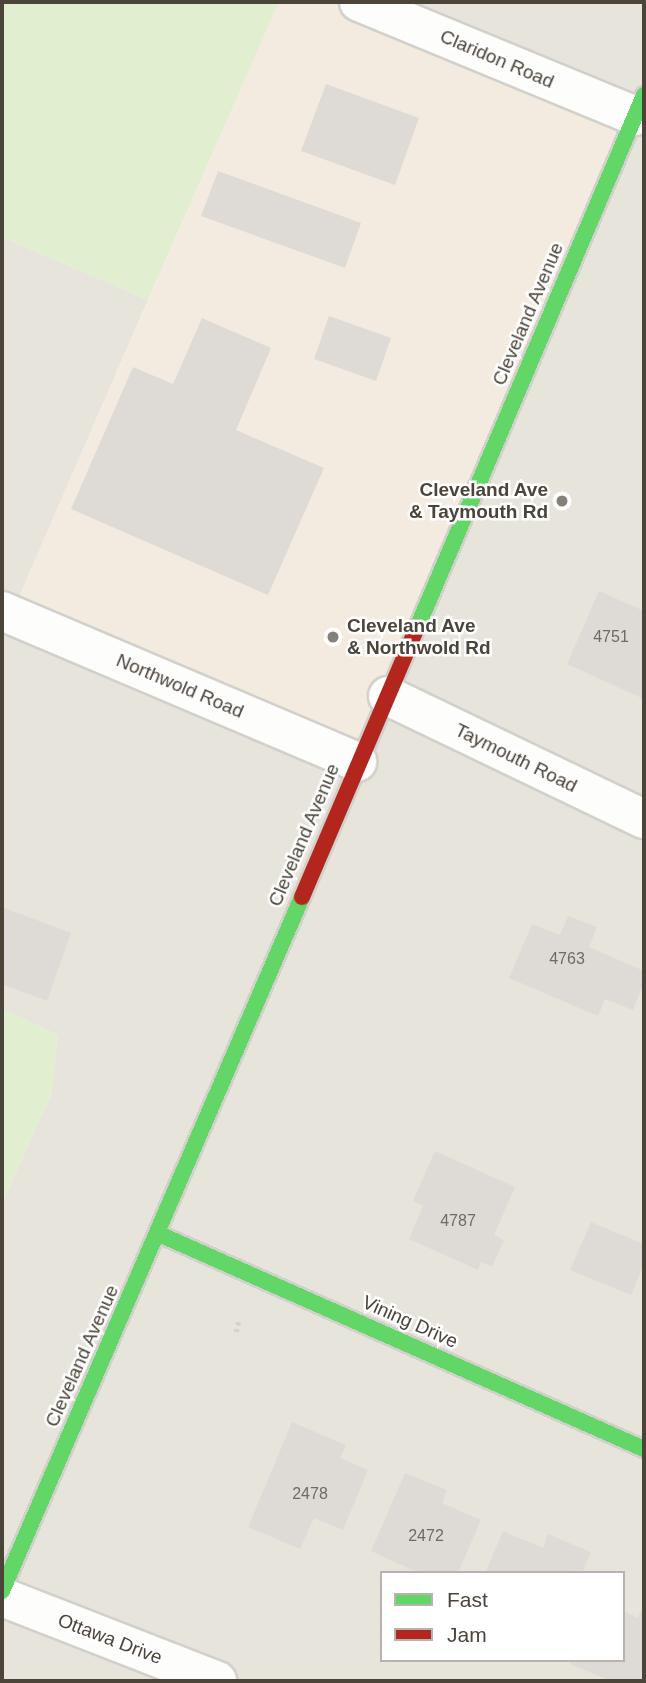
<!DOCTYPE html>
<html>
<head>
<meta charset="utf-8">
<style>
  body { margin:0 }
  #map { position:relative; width:646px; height:1683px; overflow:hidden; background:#f4f2ee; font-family:Helvetica,sans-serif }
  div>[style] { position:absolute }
  .residential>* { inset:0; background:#e7e4dc }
  .commercial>* { inset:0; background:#f3ebdf }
  .green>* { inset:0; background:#e1eecf }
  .building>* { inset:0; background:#dedbd6 }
  .path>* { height:4.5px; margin-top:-2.25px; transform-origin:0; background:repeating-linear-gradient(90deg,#d3d2cc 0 3.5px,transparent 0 7px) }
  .roads { filter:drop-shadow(2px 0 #d2d0cb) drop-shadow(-2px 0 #d2d0cb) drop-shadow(0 2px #d2d0cb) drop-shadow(0 -2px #d2d0cb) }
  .street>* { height:38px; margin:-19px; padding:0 19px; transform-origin:19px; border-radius:19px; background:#fdfdfc }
  .fast>* { height:16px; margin:-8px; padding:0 8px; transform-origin:8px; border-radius:8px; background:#63d668 }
  .jam>* { height:16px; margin:-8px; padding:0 8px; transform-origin:8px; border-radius:8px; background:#b3261e }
  .dots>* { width:19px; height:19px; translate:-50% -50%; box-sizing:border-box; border:4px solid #fff; border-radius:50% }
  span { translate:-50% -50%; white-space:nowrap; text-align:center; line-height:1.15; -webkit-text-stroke:5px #fff; paint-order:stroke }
  .number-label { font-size:16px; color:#706a61 }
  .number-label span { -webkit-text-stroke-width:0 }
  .street-label { font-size:19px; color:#4b4439 }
  .poi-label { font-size:19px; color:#4b4439; font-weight:700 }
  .right { translate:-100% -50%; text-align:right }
  .left { translate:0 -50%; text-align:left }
  .frame { position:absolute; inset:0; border:4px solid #4b4439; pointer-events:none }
  .legend { position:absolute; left:380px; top:1571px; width:245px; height:91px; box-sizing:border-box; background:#fff; border:2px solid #b7b4b0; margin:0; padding:9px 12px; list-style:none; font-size:21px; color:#4b4439 }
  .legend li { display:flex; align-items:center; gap:14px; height:35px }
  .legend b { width:35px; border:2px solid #b7b4b0 }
</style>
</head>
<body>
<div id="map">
  <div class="residential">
    <div style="clip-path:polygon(evenodd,353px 2px,644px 2px,644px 1681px,2px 1681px,2px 1203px,51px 1095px,58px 1035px,2px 1009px,2px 237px,148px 300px,8px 622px,353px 2px,382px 1573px,623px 1573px,623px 1660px,382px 1660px,382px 1573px)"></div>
  </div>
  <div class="commercial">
    <div style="clip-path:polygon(279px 2px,353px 2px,632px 124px,353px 772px,8px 622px)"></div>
  </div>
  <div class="green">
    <div style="clip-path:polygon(2px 2px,279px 2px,148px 300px,2px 237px)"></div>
    <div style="clip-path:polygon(2px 1009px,58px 1035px,51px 1095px,2px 1203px)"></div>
  </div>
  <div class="building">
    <div style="clip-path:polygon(326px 84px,419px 118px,395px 185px,301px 151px)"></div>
    <div style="clip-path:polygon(218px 171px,361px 223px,345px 268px,201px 216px)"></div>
    <div style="clip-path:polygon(329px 316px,391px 338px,376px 381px,314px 359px)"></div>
    <div style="clip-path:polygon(202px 318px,271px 348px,236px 430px,324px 468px,268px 595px,71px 509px,133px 367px,173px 384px)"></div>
    <div style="clip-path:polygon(599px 591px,644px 611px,644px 699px,567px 664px)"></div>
    <div style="clip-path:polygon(2px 907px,71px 933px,47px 1001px,2px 984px)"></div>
    <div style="clip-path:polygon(568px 916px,597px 927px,589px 947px,644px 971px,644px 982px,633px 1010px,605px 999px,598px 1016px,509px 978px,532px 924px,560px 935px)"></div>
    <div style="clip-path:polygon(435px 1151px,515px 1187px,494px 1235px,504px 1240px,492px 1267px,481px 1262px,478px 1270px,409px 1239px,423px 1206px,413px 1201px)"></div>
    <div style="clip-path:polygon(591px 1222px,644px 1244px,644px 1263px,631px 1295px,570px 1270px)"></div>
    <div style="clip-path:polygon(292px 1422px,346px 1445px,340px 1458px,368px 1470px,343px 1530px,314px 1518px,300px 1549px,248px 1527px)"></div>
    <div style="clip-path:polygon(405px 1473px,447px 1490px,442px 1503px,481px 1520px,458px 1573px,419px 1573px,371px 1551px)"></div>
    <div style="clip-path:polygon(503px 1531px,543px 1548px,548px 1534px,591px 1552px,582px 1573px,485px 1573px)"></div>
    <div style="clip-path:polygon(644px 1603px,644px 1681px,611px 1681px,570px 1664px,572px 1660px,623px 1660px,623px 1611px,638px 1618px)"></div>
  </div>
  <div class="path">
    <div style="left:236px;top:1332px;width:13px;rotate:-77deg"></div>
  </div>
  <div class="roads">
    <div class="street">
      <div style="left:359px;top:2px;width:299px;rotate:22.4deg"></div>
      <div style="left:2px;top:611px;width:386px;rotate:23deg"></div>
      <div style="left:388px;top:696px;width:284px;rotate:25.7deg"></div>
      <div style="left:2px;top:1597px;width:231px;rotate:21.3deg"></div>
    </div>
    <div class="fast">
      <div style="left:417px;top:628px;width:579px;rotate:-66.93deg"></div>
      <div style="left:159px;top:1234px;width:531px;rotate:23.91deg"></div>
      <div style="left:2px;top:1591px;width:756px;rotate:-66.62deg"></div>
    </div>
    <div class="jam">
      <div style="left:302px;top:897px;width:293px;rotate:-66.9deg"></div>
    </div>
  </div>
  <div class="dots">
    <div style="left:562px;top:501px;background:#868178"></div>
    <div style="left:333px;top:637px;background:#868178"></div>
  </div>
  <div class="number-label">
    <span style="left:611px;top:637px">4751</span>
    <span style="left:567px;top:959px">4763</span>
    <span style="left:458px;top:1221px">4787</span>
    <span style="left:310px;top:1494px">2478</span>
    <span style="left:426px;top:1536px">2472</span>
  </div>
  <div class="street-label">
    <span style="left:497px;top:59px;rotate:23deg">Claridon Road</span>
    <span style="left:528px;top:314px;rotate:-67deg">Cleveland Avenue</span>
    <span style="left:180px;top:686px;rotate:23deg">Northwold Road</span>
    <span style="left:516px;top:758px;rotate:26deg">Taymouth Road</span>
    <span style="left:304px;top:835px;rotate:-67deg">Cleveland Avenue</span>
    <span style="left:410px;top:1322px;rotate:24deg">Vining Drive</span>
    <span style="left:82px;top:1356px;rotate:-66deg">Cleveland Avenue</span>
    <span style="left:110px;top:1639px;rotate:21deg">Ottawa Drive</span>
  </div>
  <div class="poi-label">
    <span class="right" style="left:548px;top:501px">Cleveland Ave<br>&amp; Taymouth Rd</span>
    <span class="left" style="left:347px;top:637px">Cleveland Ave<br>&amp; Northwold Rd</span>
  </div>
  <div class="frame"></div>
  <ul class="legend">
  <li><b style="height:9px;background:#63d668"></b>Fast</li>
  <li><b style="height:9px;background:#b3261e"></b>Jam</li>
  </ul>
</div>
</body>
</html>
